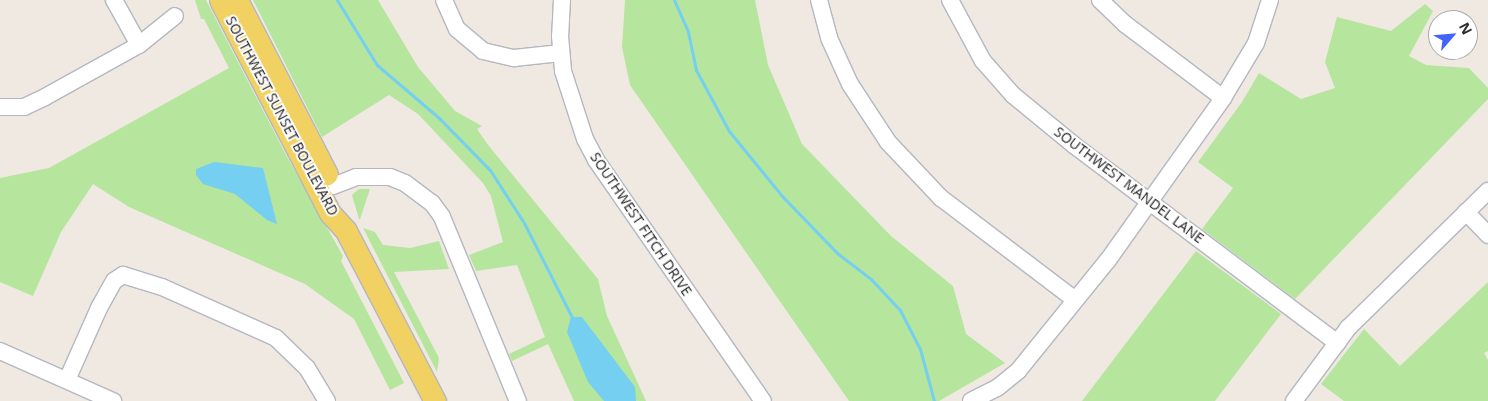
<!DOCTYPE html>
<html>
<head>
<meta charset="utf-8">
<style>
  body { margin:0 }
  #map { position:relative; width:1488px; height:401px; overflow:hidden; background:#efe9e1; font-family:"Noto Sans",sans-serif }
  div>[style] { position:absolute }
  .green>* { inset:0; background:#b6e59e }
  .water>* { inset:0; background:#75cff0 }
  .stream>* { height:3px; margin:-1.5px; padding:0 1.5px; transform-origin:1.5px; border-radius:1.5px; background:#75cff0 }
  .roads { filter:drop-shadow(1px 0 #b4b7c1) drop-shadow(-1px 0 #b4b7c1) drop-shadow(0 1px #b4b7c1) drop-shadow(0 -1px #b4b7c1) }
  .minor>* { height:16px; margin:-8px; padding:0 8px; transform-origin:8px; border-radius:8px; background:#fff }
  .major>* { height:21px; margin:-10.5px; padding:0 10.5px; transform-origin:10.5px; border-radius:10.5px; background:#f2d163 }
  span { translate:-50% -50%; white-space:nowrap; text-align:center; line-height:1.15; -webkit-text-stroke:4px #fff; paint-order:stroke }
  .street-label { font-size:14px; color:#2e2e2e }
  .north { position:absolute; left:1428px; top:10px; width:50px; height:50px; box-sizing:border-box; background:#fff; border:1px solid #ababab; border-radius:50%; rotate:63deg; font-size:14px; font-weight:700; line-height:20px; text-align:center; color:#2e2e2e }
  .north::after { content:''; display:block; margin:auto; width:18px; height:22px; background:#4264fb; clip-path:polygon(50% 0,100% 100%,50% 72%,0 100%) }
</style>
</head>
<body>
<div id="map">
  <div class="green">
    <div style="clip-path:polygon(195px 0,206px 0,286px 155px,343px 256px,341px 261px,404px 383px,390px 390px,354px 319px,305px 284px,129px 207px,93px 184px,61px 232px,33px 296px,0 282px,0 178px,49px 168px,229px 68px,204px 19px,201px 19px)"></div>
    <div style="clip-path:polygon(253px 0,378px 0,418px 67px,455px 111px,482px 126px,477px 129px,488px 145px,598px 279px,607px 316px,646px 401px,574px 401px,548px 344px,512px 361px,509px 354px,545px 337px,517px 265px,476px 271px,469px 255px,503px 242px,491px 196px,483px 183px,418px 114px,389px 95px,322px 137px)"></div>
    <div style="clip-path:polygon(625px 0,755px 0,768px 65px,802px 144px,891px 236px,953px 286px,966px 334px,1005px 363px,939px 401px,849px 401px,630px 85px,622px 47px)"></div>
    <div style="clip-path:polygon(1425px 4px,1433px 11px,1409px 56px,1426px 65px,1469px 68px,1488px 88px,1488px 99px,1295px 299px,1202px 229px,1233px 188px,1198px 162px,1242px 102px,1259px 73px,1301px 99px,1335px 88px,1325px 62px,1337px 17px,1391px 31px)"></div>
    <div style="clip-path:polygon(370px 189px,360px 219px,359px 219px,352px 195px,359px 189px)"></div>
    <div style="clip-path:polygon(363px 228px,375px 232px,383px 245px,410px 248px,439px 241px,449px 269px,394px 272px,439px 358px,437px 372px)"></div>
    <div style="clip-path:polygon(1196px 251px,1281px 314px,1215px 401px,1082px 401px)"></div>
    <div style="clip-path:polygon(1488px 282px,1488px 351px,1484px 353px,1488px 360px,1488px 401px,1344px 401px,1321px 384px,1364px 329px,1400px 366px)"></div>
  </div>
  <div class="water">
    <div style="clip-path:polygon(214px 162px,263px 168px,277px 224px,267px 220px,235px 194px,203px 184px,196px 175px,196px 169px)"></div>
    <div style="clip-path:polygon(571px 317px,582px 317px,635px 387px,636px 401px,604px 401px,588px 382px,567px 332px)"></div>
  </div>
  <div class="stream">
    <div style="left:337px;top:0;width:76px;rotate:58.4deg"></div>
    <div style="left:377px;top:65px;width:82px;rotate:40.5deg"></div>
    <div style="left:439px;top:118px;width:73px;rotate:45.6deg"></div>
    <div style="left:490px;top:170px;width:63px;rotate:57.3deg"></div>
    <div style="left:524px;top:223px;width:108px;rotate:63deg"></div>
    <div style="left:674px;top:0;width:35px;rotate:66deg"></div>
    <div style="left:688px;top:32px;width:39px;rotate:78deg"></div>
    <div style="left:696px;top:70px;width:69px;rotate:61.6deg"></div>
    <div style="left:729px;top:131px;width:84px;rotate:50.8deg"></div>
    <div style="left:782px;top:196px;width:79px;rotate:46deg"></div>
    <div style="left:837px;top:253px;width:43px;rotate:37.4deg"></div>
    <div style="left:871px;top:279px;width:42px;rotate:46.9deg"></div>
    <div style="left:900px;top:310px;width:44px;rotate:62.9deg"></div>
    <div style="left:920px;top:349px;width:54px;rotate:74.9deg"></div>
  </div>
  <div class="roads">
    <div class="minor">
      <div style="left:114px;top:0;width:51px;rotate:60.9deg"></div>
      <div style="left:444px;top:0;width:32px;rotate:66deg"></div>
      <div style="left:457px;top:29px;width:34px;rotate:40deg"></div>
      <div style="left:483px;top:51px;width:32px;rotate:13deg"></div>
      <div style="left:514px;top:58px;width:47px;rotate:-6.1deg"></div>
      <div style="left:562px;top:0;width:36px;rotate:93deg"></div>
      <div style="left:560px;top:36px;width:35px;rotate:85deg"></div>
      <div style="left:563px;top:71px;width:71px;rotate:72.1deg"></div>
      <div style="left:585px;top:139px;width:24px;rotate:62deg"></div>
      <div style="left:596px;top:160px;width:293px;rotate:55.3deg"></div>
      <div style="left:819px;top:0;width:39px;rotate:75deg"></div>
      <div style="left:829px;top:38px;width:51px;rotate:65.5deg"></div>
      <div style="left:850px;top:84px;width:69px;rotate:56.8deg"></div>
      <div style="left:888px;top:142px;width:77px;rotate:46.6deg"></div>
      <div style="left:941px;top:198px;width:167px;rotate:37.2deg"></div>
      <div style="left:950px;top:0;width:69px;rotate:61.6deg"></div>
      <div style="left:983px;top:61px;width:45px;rotate:48.6deg"></div>
      <div style="left:1013px;top:95px;width:80px;rotate:39.4deg"></div>
      <div style="left:1075px;top:146px;width:328px;rotate:36.9deg"></div>
      <div style="left:1100px;top:0;width:35px;rotate:44deg"></div>
      <div style="left:1125px;top:24px;width:123px;rotate:37.1deg"></div>
      <div style="left:0;top:107px;width:24px"></div>
      <div style="left:24px;top:107px;width:23px;rotate:-25deg"></div>
      <div style="left:45px;top:97px;width:107px;rotate:-29deg"></div>
      <div style="left:139px;top:45px;width:46px;rotate:-38.9deg"></div>
      <div style="left:333px;top:186px;width:25px;rotate:-21deg"></div>
      <div style="left:356px;top:177px;width:34px"></div>
      <div style="left:390px;top:177px;width:16px;rotate:22deg"></div>
      <div style="left:405px;top:183px;width:34px;rotate:37deg"></div>
      <div style="left:432px;top:203px;width:17px;rotate:54deg"></div>
      <div style="left:442px;top:217px;width:199px;rotate:67.6deg"></div>
      <div style="left:1466px;top:212px;width:32px;rotate:46deg"></div>
      <div style="left:0;top:351px;width:124px;rotate:23.9deg"></div>
      <div style="left:67px;top:380px;width:79px;rotate:-66deg"></div>
      <div style="left:99px;top:308px;width:31px;rotate:-61deg"></div>
      <div style="left:114px;top:281px;width:11px;rotate:-34deg"></div>
      <div style="left:123px;top:275px;width:41px;rotate:17.1deg"></div>
      <div style="left:162px;top:287px;width:125px;rotate:24.1deg"></div>
      <div style="left:276px;top:338px;width:43px;rotate:44.1deg"></div>
      <div style="left:307px;top:368px;width:39px;rotate:59deg"></div>
      <div style="left:971px;top:401px;width:29px;rotate:-27deg"></div>
      <div style="left:997px;top:388px;width:27px;rotate:-39deg"></div>
      <div style="left:1018px;top:371px;width:143px;rotate:-51deg"></div>
      <div style="left:1108px;top:260px;width:199px;rotate:-54.6deg"></div>
      <div style="left:1223px;top:98px;width:64px;rotate:-59deg"></div>
      <div style="left:1256px;top:43px;width:45px;rotate:-72deg"></div>
      <div style="left:1294px;top:401px;width:91px;rotate:-53.5deg"></div>
      <div style="left:1348px;top:328px;width:196px;rotate:-44.4deg"></div>
    </div>
    <div class="major">
      <div style="left:220px;top:0;width:240px;rotate:62.7deg"></div>
      <div style="left:330px;top:213px;width:24px;rotate:48deg"></div>
      <div style="left:346px;top:231px;width:192px;rotate:62.4deg"></div>
      <div style="left:237px;top:0;width:196px;rotate:62.7deg"></div>
    </div>
  </div>
  <div class="street-label">
    <span style="left:282px;top:116px;rotate:62deg">SOUTHWEST SUNSET BOULEVARD</span>
    <span style="left:1129px;top:185px;rotate:37deg">SOUTHWEST MANDEL LANE</span>
    <span style="left:641px;top:224px;rotate:56deg">SOUTHWEST FITCH DRIVE</span>
  </div>
  <div class="north">N</div>
</div>
</body>
</html>
